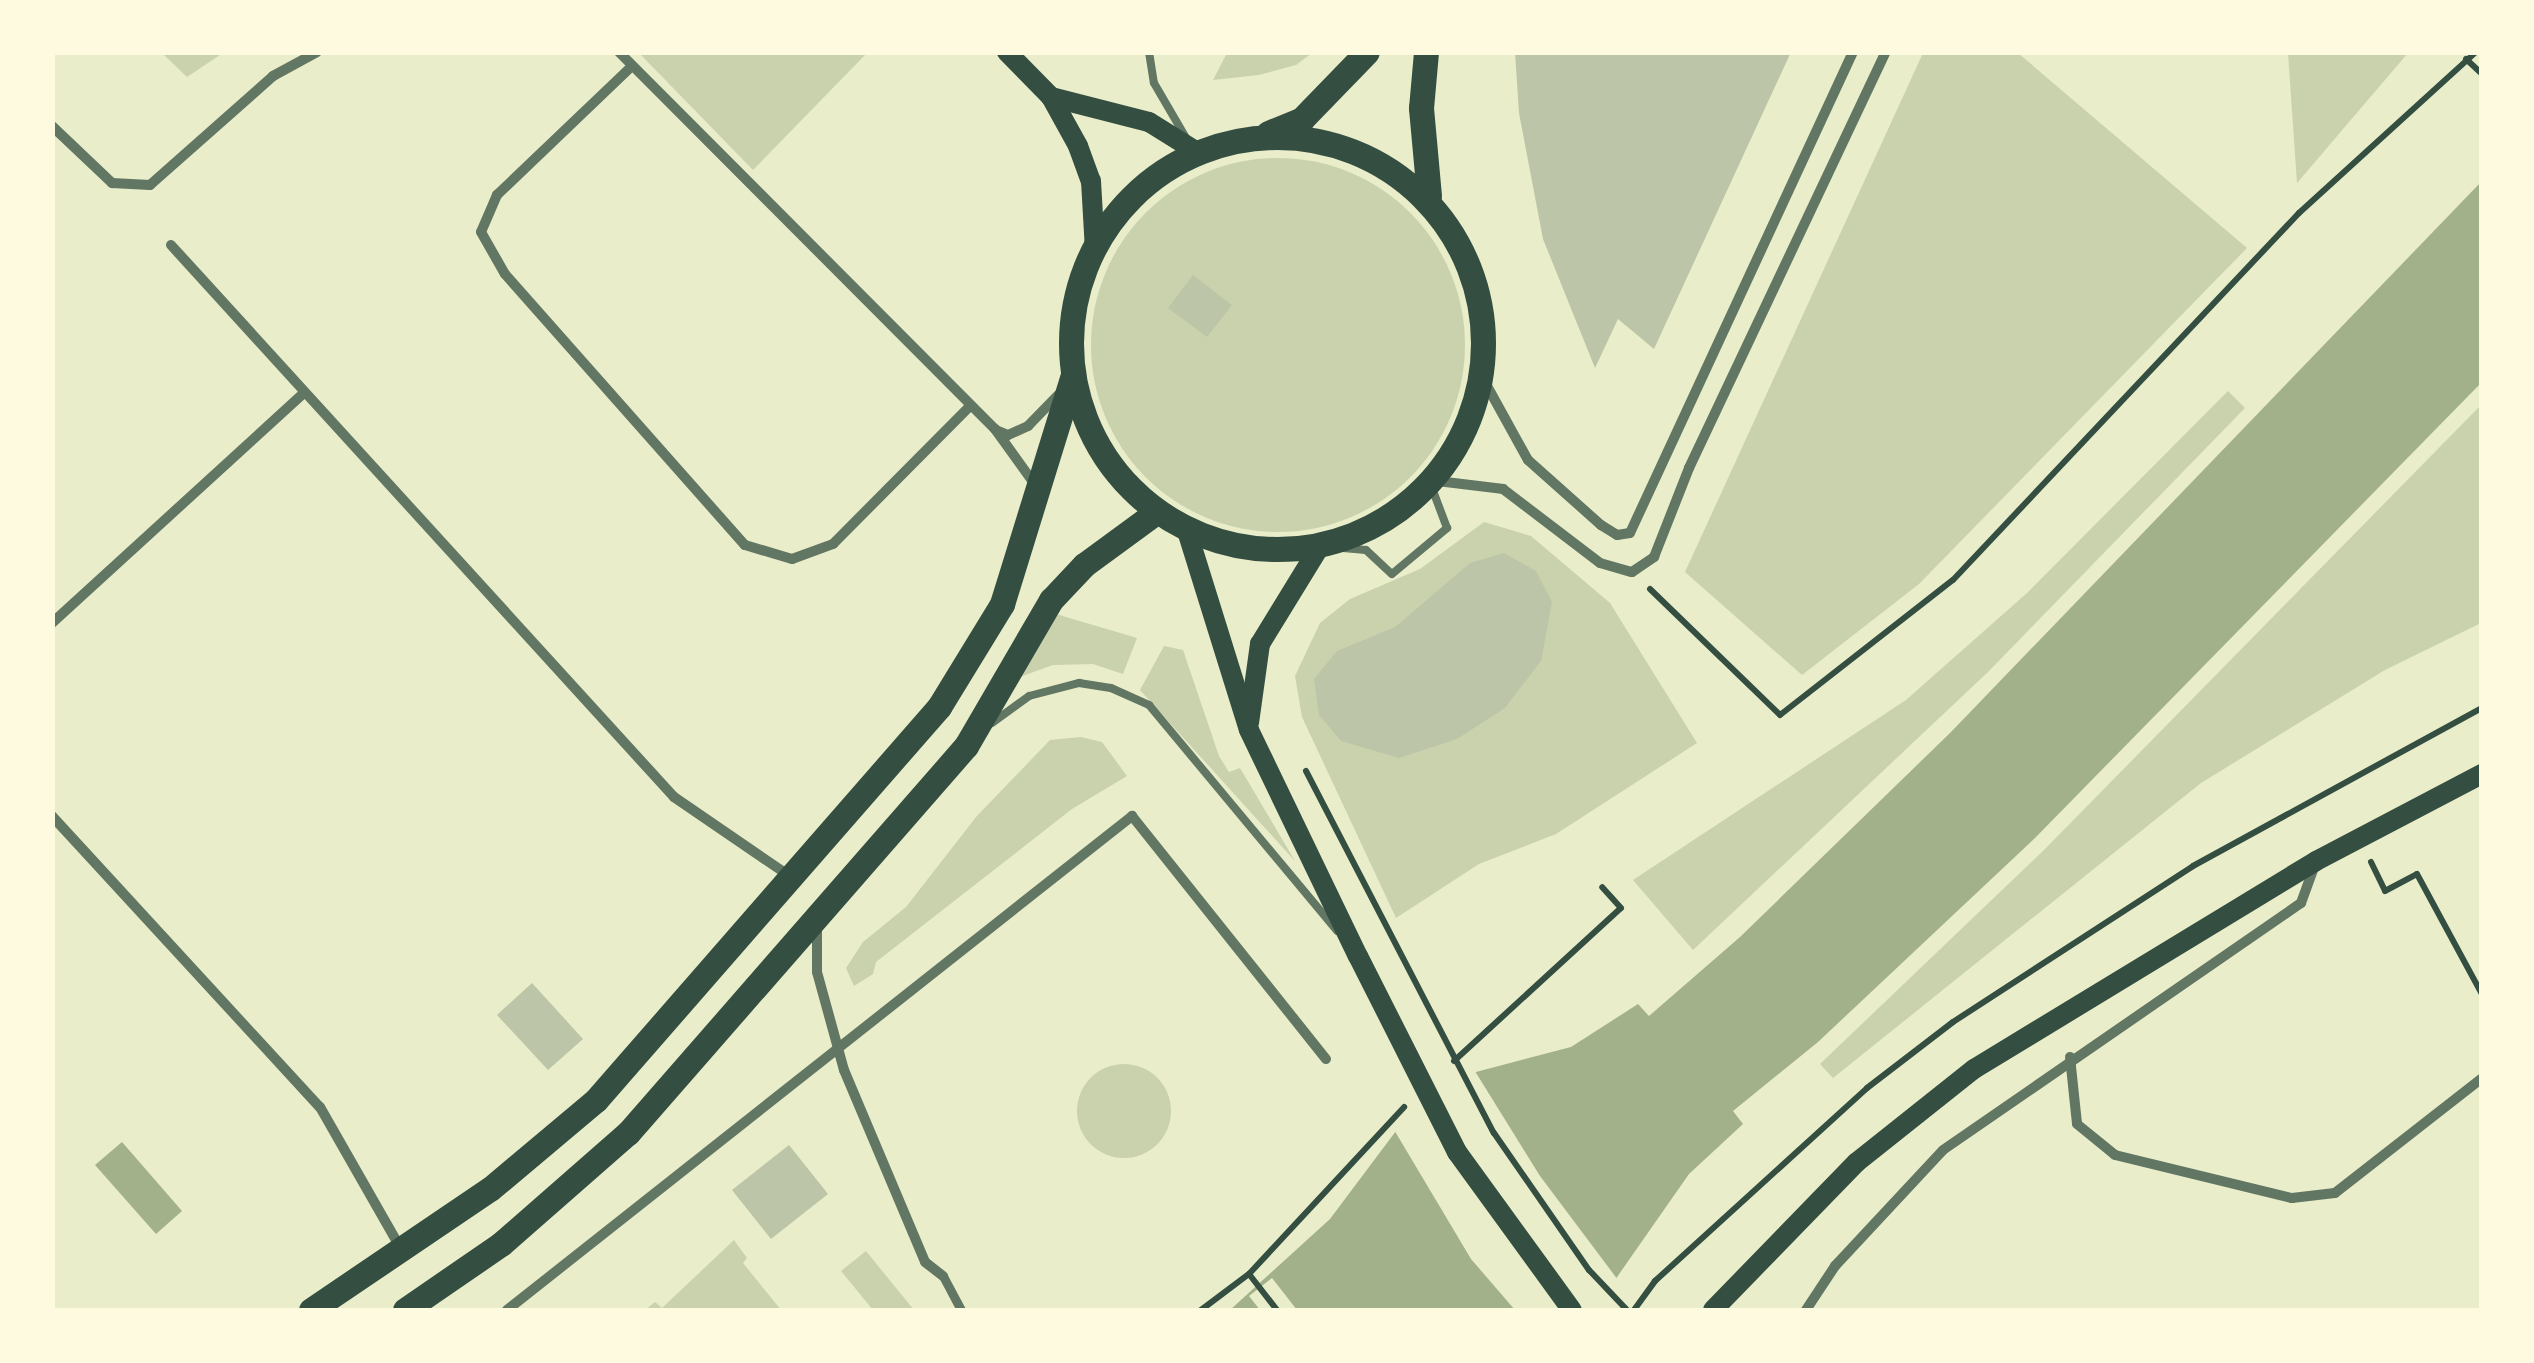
<!DOCTYPE html>
<html>
<head>
<meta charset="utf-8">
<style>
  body { margin:0 }
  #map { position:relative; width:2534px; height:1363px; overflow:hidden; background:#e9edc9; font-family:"IBM Plex Sans",sans-serif }
  div>[style] { position:absolute }
  .green>* { inset:0; background:#cad2ad }
  .round { border-radius:50% }
  .water>* { inset:0; background:#a3b18a }
  .pier>* { inset:0; background:#e9edc9 }
  .building>* { inset:0; background:#bcc5a7 }
  .path>* { height:6px; margin:-3px; padding:0 3px; transform-origin:3px; border-radius:3px; background:#344e41 }
  .service>* { height:8px; margin:-4px; padding:0 4px; transform-origin:4px; border-radius:4px; background:#617663 }
  .pedestrian>* { height:9px; margin:-4.5px; padding:0 4.5px; transform-origin:4.5px; border-radius:4.5px; background:#617663 }
  .minor>* { height:10px; margin:-5px; padding:0 5px; transform-origin:5px; border-radius:5px; background:#617663 }
  .secondary>* { height:20px; margin:-10px; padding:0 10px; transform-origin:10px; border-radius:10px; background:#344e41 }
  .primary>* { height:25px; margin:-12.5px; padding:0 12.5px; transform-origin:12.5px; border-radius:12.5px; background:#344e41 }
  .primary>.ring { margin:-12.5px; padding:0; box-sizing:content-box; background:none; border:25px solid #344e41; border-radius:50% }
  span { translate:-50% -50%; white-space:nowrap; text-align:center; line-height:1.15; -webkit-text-stroke:10px #fefae0; paint-order:stroke }
  .frame { position:absolute; inset:0; border:55px solid #fefae0; pointer-events:none }
</style>
</head>
<body>
<div id="map">
  <div class="green">
    <div style="clip-path:polygon(162px 53px,223px 53px,187px 77px)"></div>
    <div style="clip-path:polygon(639px 53px,867px 53px,753px 170px)"></div>
    <div style="clip-path:polygon(1227px 53px,1227px 52px,1312px 53px,1296px 65px,1259px 75px,1213px 80px)"></div>
    <div style="clip-path:polygon(1923px 53px,2018px 53px,2247px 248px,1919px 584px,1802px 675px,1685px 572px)"></div>
    <div style="clip-path:polygon(2288px 53px,2408px 53px,2297px 183px)"></div>
    <div class="round" style="left:1091px;top:158px;width:374px;height:374px"></div>
    <div style="clip-path:polygon(2228px 391px,2245px 408px,1988px 672px,1693px 950px,1633px 880px,1906px 700px,2027px 593px)"></div>
    <div style="clip-path:polygon(2481px 405px,2481px 623px,2385px 670px,2201px 783px,1833px 1078px,1820px 1064px,2044px 850px)"></div>
    <div style="clip-path:polygon(1484px 522px,1531px 536px,1610px 603px,1697px 743px,1556px 834px,1479px 864px,1396px 918px,1302px 717px,1295px 676px,1320px 623px,1350px 599px,1420px 569px)"></div>
    <div style="clip-path:polygon(1056px 614px,1137px 638px,1123px 674px,1093px 664px,1053px 665px,1017px 678px)"></div>
    <div style="clip-path:polygon(1164px 646px,1183px 650px,1219px 756px,1229px 772px,1240px 768px,1295px 861px,1140px 690px)"></div>
    <div style="clip-path:polygon(1081px 737px,1102px 742px,1127px 776px,1072px 809px,876px 962px,873px 974px,854px 986px,846px 968px,863px 942px,906px 907px,976px 817px,1050px 740px)"></div>
    <div class="round" style="left:1077px;top:1064px;width:94px;height:94px"></div>
    <div style="clip-path:polygon(734px 1240px,747px 1258px,743px 1263px,781px 1310px,645px 1310px,655px 1302px,662px 1308px)"></div>
    <div style="clip-path:polygon(866px 1251px,914px 1310px,873px 1310px,841px 1271px)"></div>
  </div>
  <div class="water">
    <div style="clip-path:polygon(2481px 182px,2481px 383px,2035px 838px,1818px 1042px,1733px 1111px,1743px 1124px,1689px 1174px,1594px 1310px,1230px 1310px,1330px 1219px,1420px 1099px,1476px 1072px,1571px 1047px,1638px 1004px,1649px 1016px,1740px 937px,1951px 732px)"></div>
    <div style="clip-path:polygon(122px 1142px,182px 1211px,156px 1234px,95px 1165px)"></div>
  </div>
  <div class="pier">
    <div style="clip-path:polygon(1473px 1068px,1540px 1176px,1618px 1280px,1600px 1310px,1515px 1310px,1471px 1259px,1390px 1123px,1417px 1095px)"></div>
    <div style="clip-path:polygon(1272px 1278px,1297px 1310px,1260px 1310px,1249px 1296px)"></div>
  </div>
  <div class="building">
    <div style="clip-path:polygon(1515px 52px,1791px 52px,1654px 349px,1618px 319px,1595px 368px,1543px 239px,1519px 113px)"></div>
    <div style="clip-path:polygon(1193px 275px,1232px 305px,1207px 337px,1168px 308px)"></div>
    <div style="clip-path:polygon(1504px 553px,1536px 571px,1552px 602px,1541px 661px,1505px 708px,1457px 739px,1399px 758px,1341px 741px,1319px 715px,1314px 679px,1337px 651px,1395px 627px,1470px 563px)"></div>
    <div style="clip-path:polygon(532px 983px,583px 1039px,548px 1070px,497px 1015px)"></div>
    <div style="clip-path:polygon(789px 1145px,828px 1194px,771px 1239px,732px 1190px)"></div>
  </div>
  <div class="path">
    <div style="left:2466px;top:59px;width:22px;rotate:43deg"></div>
    <div style="left:1650px;top:589px;width:181px;rotate:44.1deg"></div>
    <div style="left:1780px;top:715px;width:219px;rotate:-38deg"></div>
    <div style="left:1953px;top:580px;width:504px;rotate:-46.69deg"></div>
    <div style="left:2299px;top:213px;width:239px;rotate:-42.3deg"></div>
    <div style="left:1306px;top:771px;width:408px;rotate:62.6deg"></div>
    <div style="left:1494px;top:1133px;width:167px;rotate:55.3deg"></div>
    <div style="left:1589px;top:1270px;width:55px;rotate:46.5deg"></div>
    <div style="left:2371px;top:862px;width:32px;rotate:64deg"></div>
    <div style="left:2385px;top:891px;width:36px;rotate:-28deg"></div>
    <div style="left:2417px;top:874px;width:136px;rotate:61.6deg"></div>
    <div style="left:1454px;top:1061px;width:226px;rotate:-42.5deg"></div>
    <div style="left:1621px;top:908px;width:28px;rotate:-132deg"></div>
    <div style="left:1249px;top:1274px;width:46px;rotate:52.1deg"></div>
    <div style="left:1201px;top:1310px;width:60px;rotate:-36.9deg"></div>
    <div style="left:1249px;top:1274px;width:228px;rotate:-47.1deg"></div>
    <div style="left:1634px;top:1310px;width:36px;rotate:-54deg"></div>
    <div style="left:1655px;top:1281px;width:287px;rotate:-42.3deg"></div>
    <div style="left:1867px;top:1088px;width:108px;rotate:-37.5deg"></div>
    <div style="left:1953px;top:1022px;width:286px;rotate:-33deg"></div>
    <div style="left:2193px;top:866px;width:329px;rotate:-28.7deg"></div>
  </div>
  <div class="service">
    <div style="left:1149px;top:52px;width:31px;rotate:81deg"></div>
    <div style="left:1154px;top:83px;width:64px;rotate:59.8deg"></div>
    <div style="left:1320px;top:546px;width:46px;rotate:5deg"></div>
    <div style="left:1366px;top:550px;width:35px;rotate:43deg"></div>
    <div style="left:1392px;top:574px;width:72px;rotate:-39.9deg"></div>
    <div style="left:1447px;top:528px;width:51px;rotate:-110.6deg"></div>
    <div style="left:992px;top:723px;width:46px;rotate:-36.1deg"></div>
    <div style="left:1029px;top:696px;width:52px;rotate:-14.6deg"></div>
    <div style="left:1079px;top:683px;width:32px;rotate:9deg"></div>
    <div style="left:1111px;top:688px;width:42px;rotate:24.1deg"></div>
    <div style="left:1149px;top:705px;width:294px;rotate:50.2deg"></div>
  </div>
  <div class="pedestrian">
    <div style="left:943px;top:1276px;width:38px;rotate:62deg"></div>
  </div>
  <div class="minor">
    <div style="left:619px;top:52px;width:532px;rotate:45.08deg"></div>
    <div style="left:995px;top:429px;width:70px;rotate:54.3deg"></div>
    <div style="left:632px;top:66px;width:187px;rotate:136.3deg"></div>
    <div style="left:497px;top:195px;width:40px;rotate:113.4deg"></div>
    <div style="left:481px;top:232px;width:48px;rotate:60.3deg"></div>
    <div style="left:505px;top:274px;width:362px;rotate:48.5deg"></div>
    <div style="left:745px;top:545px;width:49px;rotate:16.6deg"></div>
    <div style="left:792px;top:559px;width:44px;rotate:-20.1deg"></div>
    <div style="left:833px;top:544px;width:192px;rotate:-45.2deg"></div>
    <div style="left:52px;top:126px;width:83px;rotate:43.5deg"></div>
    <div style="left:112px;top:183px;width:38px;rotate:3deg"></div>
    <div style="left:150px;top:185px;width:164px;rotate:-41.5deg"></div>
    <div style="left:273px;top:76px;width:50px;rotate:-28.6deg"></div>
    <div style="left:171px;top:245px;width:747px;rotate:47.66deg"></div>
    <div style="left:674px;top:797px;width:138px;rotate:34.4deg"></div>
    <div style="left:1481px;top:375px;width:97px;rotate:61.1deg"></div>
    <div style="left:1528px;top:460px;width:98px;rotate:41.7deg"></div>
    <div style="left:1601px;top:525px;width:19px;rotate:32deg"></div>
    <div style="left:1617px;top:535px;width:13px;rotate:-9deg"></div>
    <div style="left:1630px;top:533px;width:530px;rotate:-65.13deg"></div>
    <div style="left:996px;top:430px;width:13px;rotate:23deg"></div>
    <div style="left:1008px;top:435px;width:22px;rotate:-24deg"></div>
    <div style="left:1028px;top:426px;width:43px;rotate:-45.9deg"></div>
    <div style="left:1429px;top:480px;width:75px;rotate:6.9deg"></div>
    <div style="left:1503px;top:489px;width:122px;rotate:37.3deg"></div>
    <div style="left:1600px;top:563px;width:33px;rotate:16deg"></div>
    <div style="left:1632px;top:572px;width:27px;rotate:-34deg"></div>
    <div style="left:1654px;top:557px;width:96px;rotate:-68.5deg"></div>
    <div style="left:1689px;top:468px;width:460px;rotate:-64.7deg"></div>
    <div style="left:52px;top:623px;width:341px;rotate:-42.4deg"></div>
    <div style="left:52px;top:816px;width:396px;rotate:47.4deg"></div>
    <div style="left:320px;top:1107px;width:163px;rotate:60.3deg"></div>
    <div style="left:817px;top:925px;width:47px;rotate:90deg"></div>
    <div style="left:817px;top:972px;width:102px;rotate:74.6deg"></div>
    <div style="left:844px;top:1070px;width:208px;rotate:67.1deg"></div>
    <div style="left:925px;top:1262px;width:23px;rotate:38deg"></div>
    <div style="left:2070px;top:1057px;width:67px;rotate:84deg"></div>
    <div style="left:2077px;top:1124px;width:49px;rotate:39.2deg"></div>
    <div style="left:2115px;top:1155px;width:182px;rotate:13.7deg"></div>
    <div style="left:2292px;top:1198px;width:43px;rotate:-6.6deg"></div>
    <div style="left:2335px;top:1193px;width:187px;rotate:-38deg"></div>
    <div style="left:507px;top:1310px;width:797px;rotate:-38.32deg"></div>
    <div style="left:1132px;top:816px;width:311px;rotate:51.4deg"></div>
    <div style="left:1806px;top:1310px;width:53px;rotate:-56.6deg"></div>
    <div style="left:1835px;top:1266px;width:158px;rotate:-47deg"></div>
    <div style="left:1943px;top:1150px;width:435px;rotate:-34.6deg"></div>
    <div style="left:2301px;top:903px;width:38px;rotate:-70deg"></div>
  </div>
  <div class="secondary">
    <div style="left:1007px;top:52px;width:63px;rotate:45.6deg"></div>
    <div style="left:1051px;top:97px;width:56px;rotate:61.1deg"></div>
    <div style="left:1078px;top:146px;width:37px;rotate:70deg"></div>
    <div style="left:1091px;top:181px;width:69px;rotate:86.7deg"></div>
    <div style="left:1051px;top:97px;width:101px;rotate:14.3deg"></div>
    <div style="left:1149px;top:122px;width:53px;rotate:31.9deg"></div>
    <div style="left:1187px;top:531px;width:208px;rotate:72.7deg"></div>
    <div style="left:1249px;top:730px;width:251px;rotate:64.3deg"></div>
    <div style="left:1358px;top:956px;width:220px;rotate:63.2deg"></div>
    <div style="left:1457px;top:1152px;width:195px;rotate:54deg"></div>
    <div style="left:1249px;top:723px;width:80px;rotate:-82.1deg"></div>
    <div style="left:1260px;top:644px;width:115px;rotate:-58.5deg"></div>
    <div style="left:1713px;top:1310px;width:206px;rotate:-45.8deg"></div>
    <div style="left:1857px;top:1162px;width:149px;rotate:-38.5deg"></div>
    <div style="left:1974px;top:1069px;width:400px;rotate:-31.3deg"></div>
    <div style="left:2316px;top:861px;width:187px;rotate:-27.7deg"></div>
  </div>
  <div class="primary">
    <div style="left:1426px;top:52px;width:56px;rotate:95.1deg"></div>
    <div style="left:1421px;top:108px;width:88px;rotate:84.8deg"></div>
    <div style="left:1268px;top:133px;width:37px;rotate:-22deg"></div>
    <div style="left:1302px;top:119px;width:93px;rotate:-45.9deg"></div>
    <div class="ring" style="left:1071px;top:137px;width:387px;height:387px"></div>
    <div style="left:311px;top:1310px;width:216px;rotate:-34.1deg"></div>
    <div style="left:490px;top:1189px;width:138px;rotate:-40deg"></div>
    <div style="left:596px;top:1100px;width:522px;rotate:-48.89deg"></div>
    <div style="left:939px;top:707px;width:121px;rotate:-58.5deg"></div>
    <div style="left:1002px;top:604px;width:237px;rotate:-72.8deg"></div>
    <div style="left:405px;top:1310px;width:116px;rotate:-34.5deg"></div>
    <div style="left:501px;top:1244px;width:169px;rotate:-41.2deg"></div>
    <div style="left:628px;top:1133px;width:514px;rotate:-48.87deg"></div>
    <div style="left:966px;top:746px;width:169px;rotate:-59.8deg"></div>
    <div style="left:1051px;top:600px;width:48px;rotate:-46.7deg"></div>
    <div style="left:1084px;top:565px;width:88px;rotate:-36.2deg"></div>
  </div>
  <div class="frame"></div>
</div>
</body>
</html>
